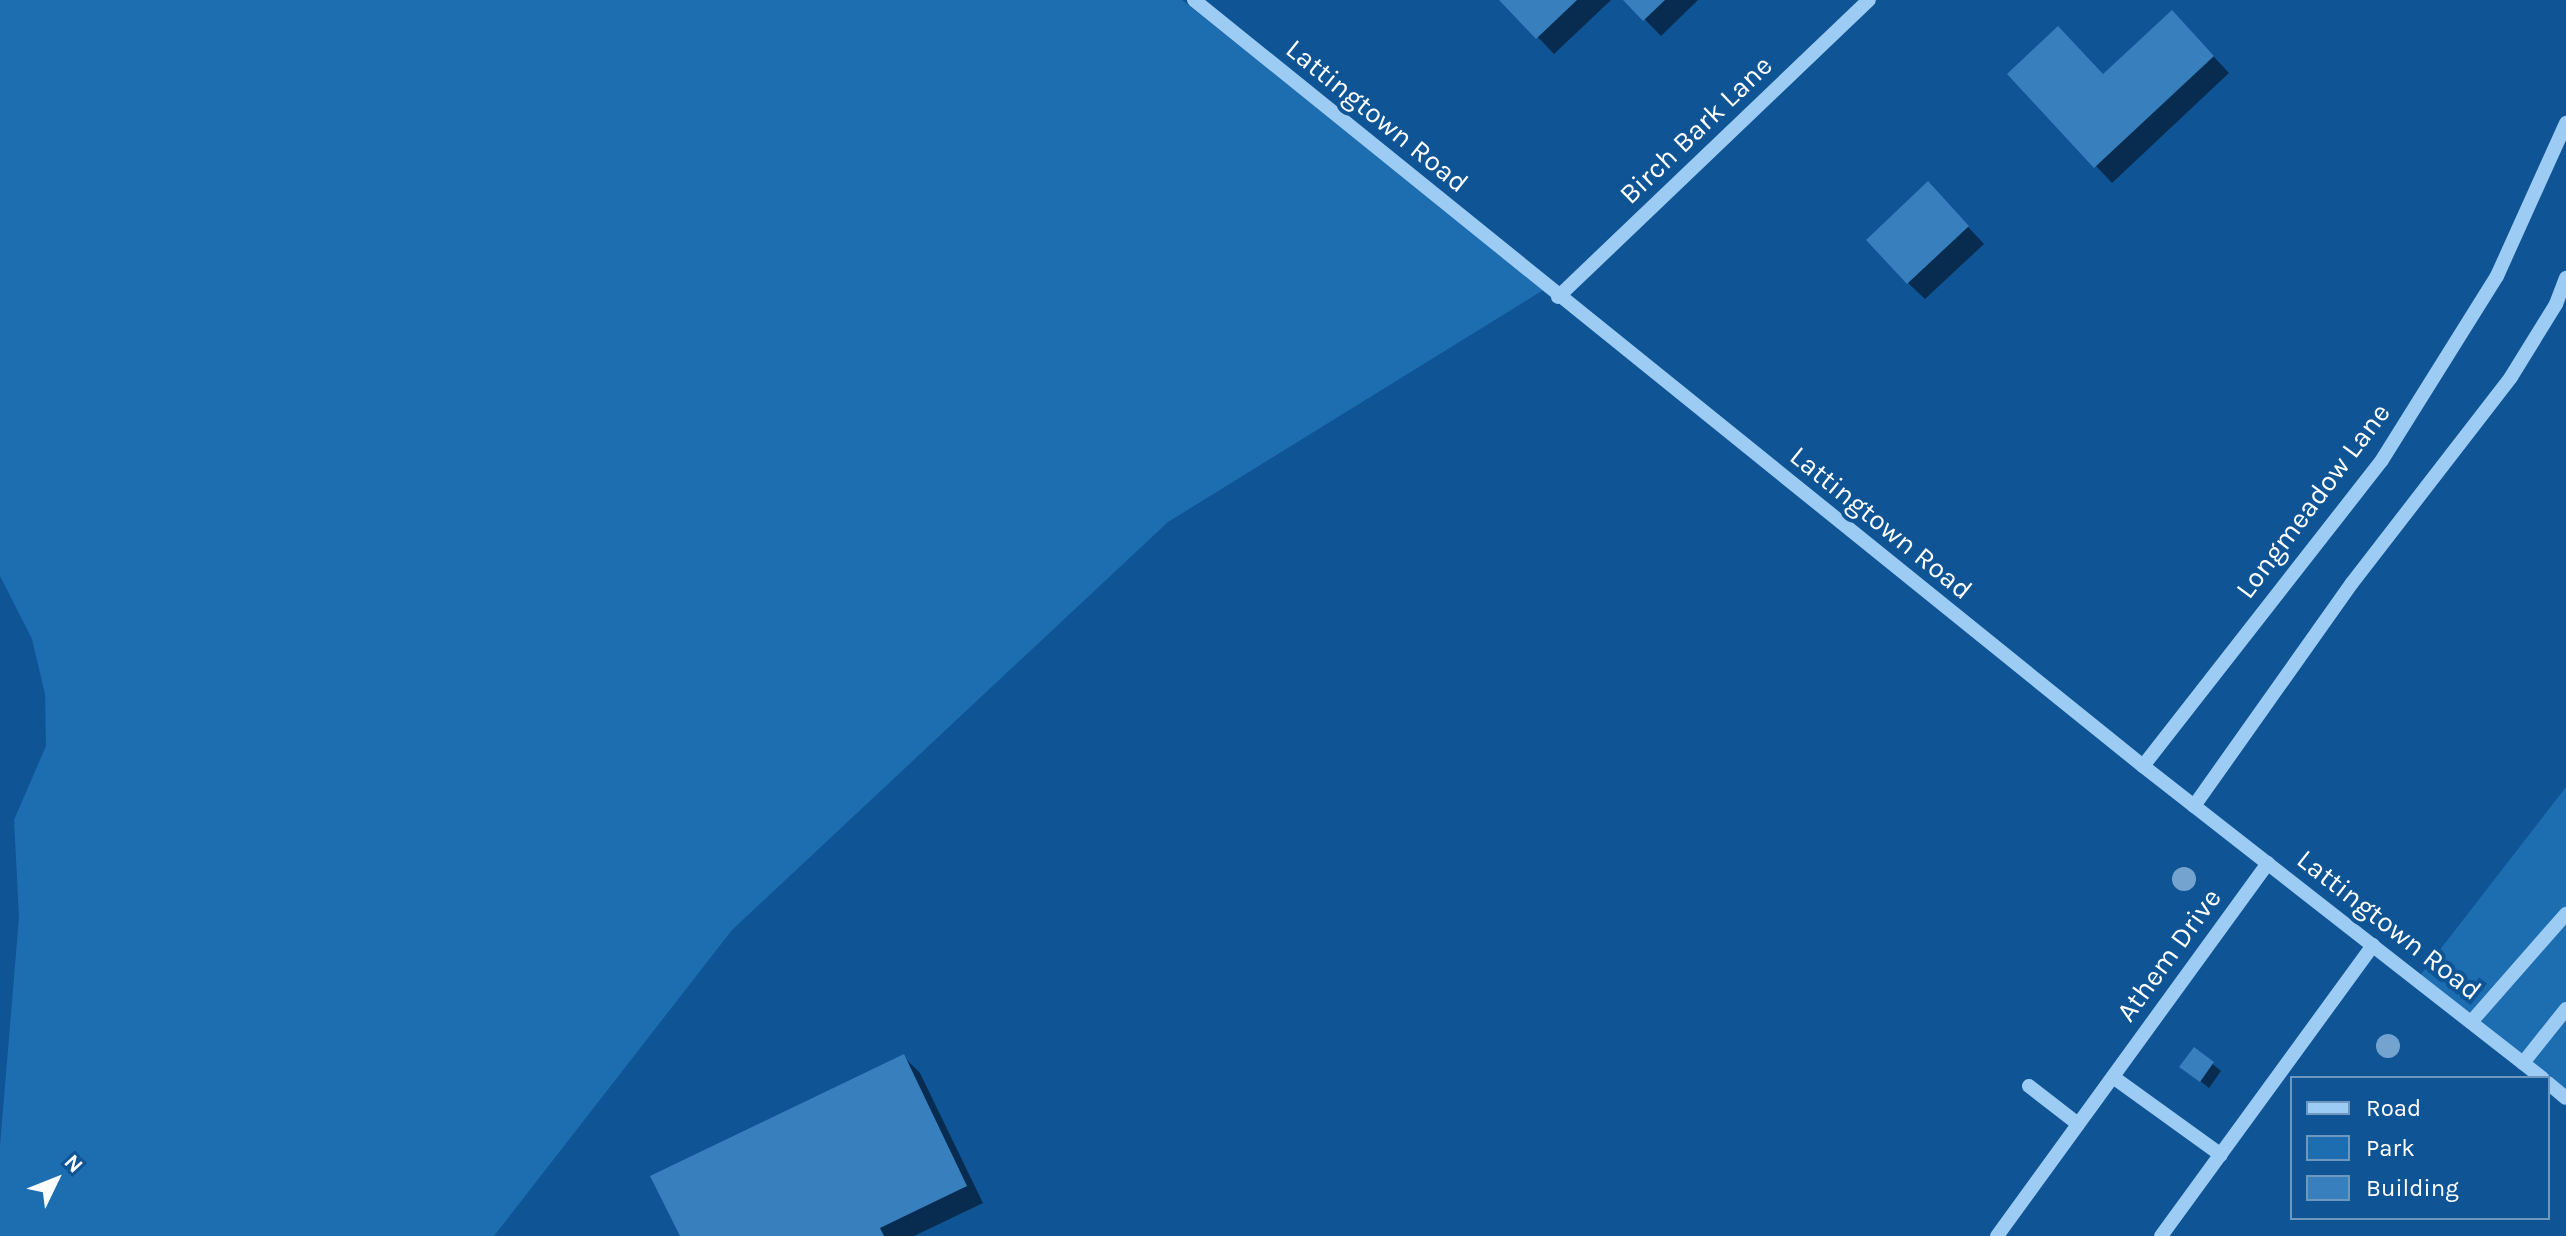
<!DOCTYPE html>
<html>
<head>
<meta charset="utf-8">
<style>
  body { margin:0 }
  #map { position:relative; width:2566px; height:1236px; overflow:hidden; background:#0f5494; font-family:Karla,sans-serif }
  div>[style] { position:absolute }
  .green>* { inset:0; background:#1d6db1 }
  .shadow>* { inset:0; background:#0007 }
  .building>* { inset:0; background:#377fbd }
  .minor>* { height:14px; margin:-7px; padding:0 7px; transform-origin:7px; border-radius:7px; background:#9ccbf4 }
  .trees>* { width:24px; height:24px; margin:-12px; border-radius:50%; background:#73a3ce }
  span { translate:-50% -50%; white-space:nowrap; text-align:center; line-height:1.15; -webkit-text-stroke:8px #0f5494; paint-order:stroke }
  .street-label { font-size:28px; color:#fff }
  .legend { position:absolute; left:2290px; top:1076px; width:260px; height:144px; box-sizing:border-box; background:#0f5494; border:2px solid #6f98bf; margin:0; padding:10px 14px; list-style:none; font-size:24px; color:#fff }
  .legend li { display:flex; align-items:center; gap:16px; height:40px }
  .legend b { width:40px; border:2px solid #6f98bf }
  .north { position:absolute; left:16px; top:1140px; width:80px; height:80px; -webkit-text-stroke:6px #0f5494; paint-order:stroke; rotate:47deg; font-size:22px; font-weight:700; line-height:32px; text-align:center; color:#fff }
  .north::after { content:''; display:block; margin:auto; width:28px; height:36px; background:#fff; clip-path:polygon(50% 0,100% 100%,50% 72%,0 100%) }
</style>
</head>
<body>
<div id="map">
  <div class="green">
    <div style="clip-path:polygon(0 0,1182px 0,1545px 289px,1168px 522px,732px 930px,494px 1236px,0 1236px,0 1146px,19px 917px,14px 820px,46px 746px,45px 694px,32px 639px,0 576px)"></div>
    <div style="clip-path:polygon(2566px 787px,2566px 1097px,2418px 978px)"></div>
  </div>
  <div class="shadow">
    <div style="clip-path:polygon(1502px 0,1611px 0,1554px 54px)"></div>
    <div style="clip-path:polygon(1626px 0,1698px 0,1661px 36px)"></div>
    <div style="clip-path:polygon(2188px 29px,2229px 73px,2112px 183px,2010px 74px,2103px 76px)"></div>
    <div style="clip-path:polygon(1944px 201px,1984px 244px,1925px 299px,1908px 283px)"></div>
    <div style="clip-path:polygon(2194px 1049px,2221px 1071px,2209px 1088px,2181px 1066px)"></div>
    <div style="clip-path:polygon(903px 1056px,920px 1073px,983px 1203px,914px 1236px,682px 1236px)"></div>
  </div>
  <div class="building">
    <div style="clip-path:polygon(1499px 0,1577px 0,1536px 39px)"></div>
    <div style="clip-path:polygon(1623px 0,1665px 0,1643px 21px)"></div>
    <div style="clip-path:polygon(2172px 10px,2214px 56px,2094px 168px,2007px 74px,2058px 26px,2103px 74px)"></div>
    <div style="clip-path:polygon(1928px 181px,1969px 226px,1907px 284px,1866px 240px)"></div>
    <div style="clip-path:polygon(2194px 1047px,2214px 1062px,2200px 1082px,2179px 1067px)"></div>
    <div style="clip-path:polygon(904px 1054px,967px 1186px,880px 1228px,884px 1236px,680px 1236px,650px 1176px)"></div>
  </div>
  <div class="minor">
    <div style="left:1194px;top:0;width:1220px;rotate:38.91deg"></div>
    <div style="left:2143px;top:766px;width:507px;rotate:38.02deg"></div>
    <div style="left:1558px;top:297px;width:430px;rotate:-43.7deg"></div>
    <div style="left:2143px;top:766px;width:388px;rotate:-52deg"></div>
    <div style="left:2382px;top:460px;width:217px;rotate:-58deg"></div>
    <div style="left:2497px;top:276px;width:168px;rotate:-65.7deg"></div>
    <div style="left:2194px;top:806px;width:273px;rotate:-54.7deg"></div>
    <div style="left:2352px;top:583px;width:260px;rotate:-52.3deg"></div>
    <div style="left:2511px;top:377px;width:86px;rotate:-58.3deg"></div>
    <div style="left:2556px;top:304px;width:28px;rotate:-69deg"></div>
    <div style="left:2471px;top:1022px;width:144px;rotate:-48.7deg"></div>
    <div style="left:2523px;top:1063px;width:69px;rotate:-51.5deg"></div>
    <div style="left:2113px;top:1077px;width:133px;rotate:35.8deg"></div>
    <div style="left:2548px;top:1083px;width:23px;rotate:40deg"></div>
    <div style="left:2029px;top:1086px;width:62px;rotate:37.8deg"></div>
    <div style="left:1997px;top:1236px;width:461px;rotate:-54deg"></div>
    <div style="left:2161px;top:1236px;width:360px;rotate:-53.9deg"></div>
  </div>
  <div class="trees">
    <div style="left:2184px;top:879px"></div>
    <div style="left:2388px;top:1046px"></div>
  </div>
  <div class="street-label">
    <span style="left:1377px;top:116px;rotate:39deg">Lattingtown Road</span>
    <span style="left:1696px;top:130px;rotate:-44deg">Birch Bark Lane</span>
    <span style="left:2313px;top:501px;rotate:-53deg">Longmeadow Lane</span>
    <span style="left:1881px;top:523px;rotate:39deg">Lattingtown Road</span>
    <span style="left:2389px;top:925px;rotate:38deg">Lattingtown Road</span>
    <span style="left:2169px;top:955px;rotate:-54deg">Athem Drive</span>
  </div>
  <ul class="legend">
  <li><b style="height:10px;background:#9ccbf4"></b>Road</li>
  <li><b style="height:22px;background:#1d6db1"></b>Park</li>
  <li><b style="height:22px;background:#377fbd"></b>Building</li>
  </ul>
  <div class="north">N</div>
</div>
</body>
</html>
